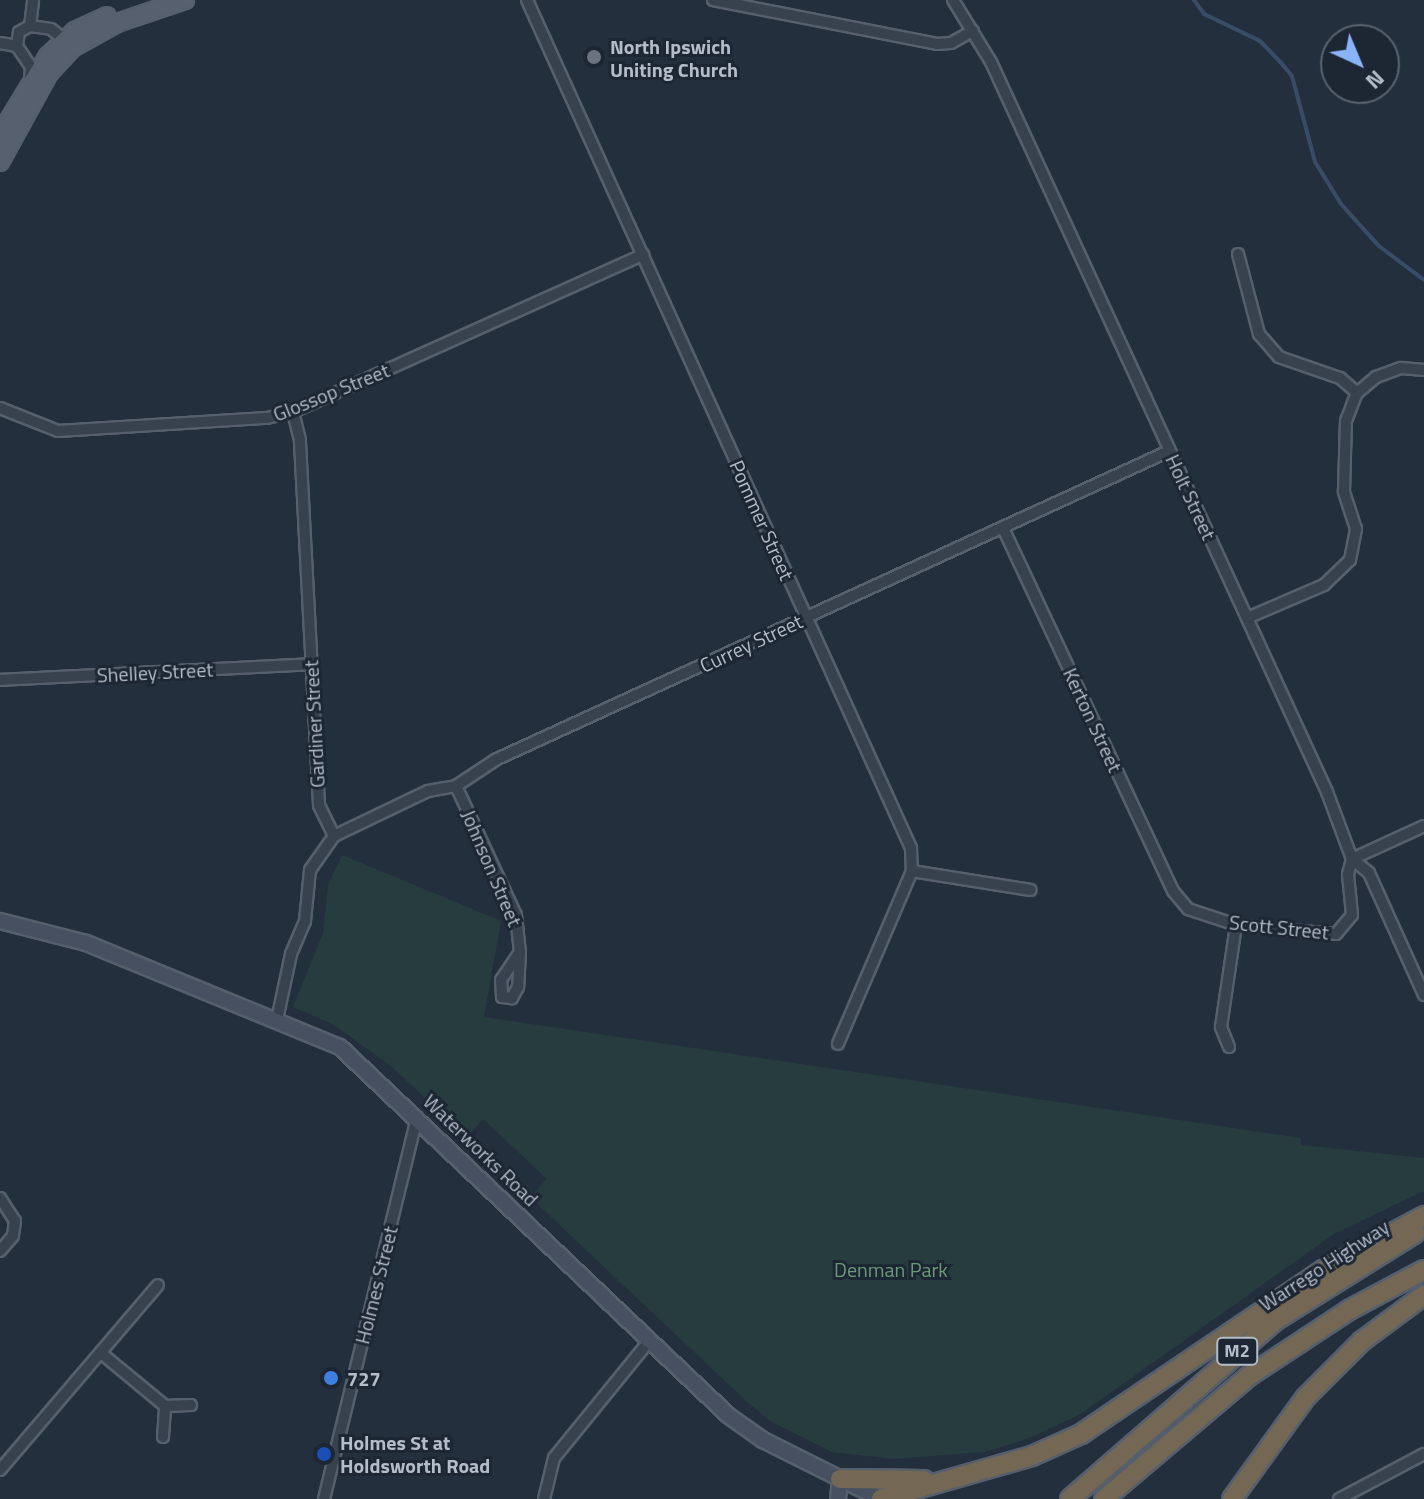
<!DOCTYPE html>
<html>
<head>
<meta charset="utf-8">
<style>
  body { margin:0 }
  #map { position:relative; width:1424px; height:1499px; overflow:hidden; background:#242f3e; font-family:"Titillium Web",sans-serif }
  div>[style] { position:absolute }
  .green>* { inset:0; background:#263c3f }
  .stream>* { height:4px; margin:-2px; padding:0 2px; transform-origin:2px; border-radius:2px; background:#394c67 }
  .roads { filter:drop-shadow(2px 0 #565f6c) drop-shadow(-2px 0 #565f6c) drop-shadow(0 2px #565f6c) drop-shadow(0 -2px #565f6c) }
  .street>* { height:10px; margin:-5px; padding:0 5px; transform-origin:5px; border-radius:5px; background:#38414e }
  .secondary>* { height:14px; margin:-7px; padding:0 7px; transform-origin:7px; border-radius:7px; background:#465061 }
  .primary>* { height:16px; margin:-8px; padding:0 8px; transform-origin:8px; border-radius:8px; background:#56606e }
  .highway>* { height:18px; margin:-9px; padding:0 9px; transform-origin:9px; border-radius:9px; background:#746855 }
  .dots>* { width:22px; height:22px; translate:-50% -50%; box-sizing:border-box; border:4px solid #1d2633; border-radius:50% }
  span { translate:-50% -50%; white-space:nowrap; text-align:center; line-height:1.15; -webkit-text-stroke:6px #1d2633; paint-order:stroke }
  .shield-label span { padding:2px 6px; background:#1d2633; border:2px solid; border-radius:6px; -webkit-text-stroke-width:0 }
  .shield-label { font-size:18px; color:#b4bcc9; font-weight:700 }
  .poi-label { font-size:20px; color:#b4bcc9; font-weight:700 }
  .left { translate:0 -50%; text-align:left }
  .street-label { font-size:20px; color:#b4bcc9 }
  .park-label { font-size:20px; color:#6b9a76 }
  .north { position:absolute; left:1320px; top:24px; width:80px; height:80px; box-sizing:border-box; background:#1d2633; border:2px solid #59626f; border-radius:50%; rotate:136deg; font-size:22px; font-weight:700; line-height:32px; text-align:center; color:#b4bcc9 }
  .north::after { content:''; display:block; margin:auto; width:28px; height:36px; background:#8ab4f8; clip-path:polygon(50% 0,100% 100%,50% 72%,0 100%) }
</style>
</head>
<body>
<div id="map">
  <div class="green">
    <div style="clip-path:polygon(evenodd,342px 855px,501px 921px,484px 1017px,1301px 1138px,1301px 1145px,1424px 1158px,1424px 1191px,1334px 1234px,1079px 1415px,1027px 1439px,985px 1452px,893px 1459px,832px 1452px,770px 1421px,744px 1399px,391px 1066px,332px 1024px,293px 1007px,323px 933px,328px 885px,342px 855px,483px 1119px,547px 1179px,531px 1196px,468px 1136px,483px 1119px)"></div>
  </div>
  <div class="stream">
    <div style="left:1194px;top:0;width:17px;rotate:54deg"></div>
    <div style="left:1204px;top:14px;width:62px;rotate:25.7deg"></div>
    <div style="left:1260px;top:41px;width:33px;rotate:46deg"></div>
    <div style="left:1283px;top:65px;width:14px;rotate:51deg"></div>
    <div style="left:1292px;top:76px;width:89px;rotate:75deg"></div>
    <div style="left:1315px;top:162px;width:49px;rotate:58.2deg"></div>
    <div style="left:1341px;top:204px;width:57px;rotate:47.9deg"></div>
    <div style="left:1379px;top:246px;width:56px;rotate:37.1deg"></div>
  </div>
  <div class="roads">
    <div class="street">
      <div style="left:527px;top:0;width:931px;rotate:65.64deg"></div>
      <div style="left:911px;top:848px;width:23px;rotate:88deg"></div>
      <div style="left:912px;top:871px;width:188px;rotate:113.2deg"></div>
      <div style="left:713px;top:0;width:228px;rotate:11.1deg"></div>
      <div style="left:937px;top:44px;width:14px;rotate:-4deg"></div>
      <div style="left:951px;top:43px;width:25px;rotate:-29deg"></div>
      <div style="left:953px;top:0;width:73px;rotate:58.5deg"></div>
      <div style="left:991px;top:62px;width:804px;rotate:65.28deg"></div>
      <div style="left:1327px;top:792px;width:72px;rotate:69.5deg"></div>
      <div style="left:1352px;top:859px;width:22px;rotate:39deg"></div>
      <div style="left:1369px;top:873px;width:134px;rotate:65.7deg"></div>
      <div style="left:30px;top:26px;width:26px;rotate:-83deg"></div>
      <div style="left:0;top:43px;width:17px;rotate:10deg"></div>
      <div style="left:30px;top:79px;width:12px;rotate:-85deg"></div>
      <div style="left:31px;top:67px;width:25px;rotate:-124deg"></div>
      <div style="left:17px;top:46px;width:14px;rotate:-82deg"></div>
      <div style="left:19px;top:32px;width:13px;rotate:-29deg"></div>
      <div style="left:30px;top:26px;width:21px;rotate:8deg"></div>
      <div style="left:51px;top:29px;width:22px;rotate:39deg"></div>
      <div style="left:1238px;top:254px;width:83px;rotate:75.3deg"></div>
      <div style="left:1259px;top:334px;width:30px;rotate:49deg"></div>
      <div style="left:1279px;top:357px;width:65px;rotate:19deg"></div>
      <div style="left:1340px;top:378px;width:23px;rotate:41deg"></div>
      <div style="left:0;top:408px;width:62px;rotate:21.6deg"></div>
      <div style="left:58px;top:431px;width:209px;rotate:-3.6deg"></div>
      <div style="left:267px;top:418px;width:27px;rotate:-13deg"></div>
      <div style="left:293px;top:412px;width:384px;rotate:-24.2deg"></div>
      <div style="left:1003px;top:528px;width:401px;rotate:64.9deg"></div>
      <div style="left:1173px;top:891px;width:23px;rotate:50deg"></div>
      <div style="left:1188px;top:909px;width:51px;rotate:18.4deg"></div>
      <div style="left:1236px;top:925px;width:100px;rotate:5.1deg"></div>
      <div style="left:1336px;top:934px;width:25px;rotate:-50deg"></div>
      <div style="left:1352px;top:915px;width:41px;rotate:-95.6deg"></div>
      <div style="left:1348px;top:874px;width:16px;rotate:-75deg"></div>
      <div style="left:1247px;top:618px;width:84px;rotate:-23.2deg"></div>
      <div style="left:1324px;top:585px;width:36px;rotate:-44deg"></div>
      <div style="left:1350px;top:560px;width:32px;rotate:-79deg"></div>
      <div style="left:1356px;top:529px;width:40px;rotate:-108deg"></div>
      <div style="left:1344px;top:491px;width:70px;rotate:-88.4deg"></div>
      <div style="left:1346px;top:421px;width:30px;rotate:-69deg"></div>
      <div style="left:1357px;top:393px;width:25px;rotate:-40deg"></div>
      <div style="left:1376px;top:377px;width:27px;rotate:-20deg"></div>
      <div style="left:1401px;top:368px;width:23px;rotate:5deg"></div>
      <div style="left:0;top:680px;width:311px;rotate:-2.9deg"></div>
      <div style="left:456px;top:786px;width:142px;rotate:65.1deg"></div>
      <div style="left:516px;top:915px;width:37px;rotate:84deg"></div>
      <div style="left:334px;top:836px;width:104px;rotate:-25.6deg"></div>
      <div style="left:428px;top:791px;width:28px;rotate:-10deg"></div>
      <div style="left:456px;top:786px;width:49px;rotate:-33.4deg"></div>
      <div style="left:497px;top:759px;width:739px;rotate:-24.62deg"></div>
      <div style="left:1352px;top:859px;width:79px;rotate:-24.6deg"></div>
      <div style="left:912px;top:871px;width:120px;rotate:9.1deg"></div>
      <div style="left:520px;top:952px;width:35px;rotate:93deg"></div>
      <div style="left:518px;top:987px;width:13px;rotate:119deg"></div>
      <div style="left:512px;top:998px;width:10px;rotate:-174deg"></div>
      <div style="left:502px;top:997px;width:17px;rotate:-93deg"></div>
      <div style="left:501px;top:980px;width:34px;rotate:-56deg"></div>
      <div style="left:277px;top:1020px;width:67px;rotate:-78deg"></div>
      <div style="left:291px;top:954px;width:36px;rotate:-67deg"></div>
      <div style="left:305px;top:921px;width:51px;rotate:-84.4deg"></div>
      <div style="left:310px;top:870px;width:42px;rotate:-54.8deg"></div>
      <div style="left:334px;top:836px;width:34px;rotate:-116deg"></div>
      <div style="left:319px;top:805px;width:365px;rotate:-93deg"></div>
      <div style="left:300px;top:440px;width:29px;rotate:-104deg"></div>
      <div style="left:1229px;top:1047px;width:22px;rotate:-112deg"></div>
      <div style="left:1221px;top:1027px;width:103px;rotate:-81.6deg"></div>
      <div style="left:0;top:1198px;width:27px;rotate:57deg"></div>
      <div style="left:15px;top:1221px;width:15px;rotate:98deg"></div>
      <div style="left:13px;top:1236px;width:20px;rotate:131deg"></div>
      <div style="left:101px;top:1353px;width:83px;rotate:39.6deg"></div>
      <div style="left:163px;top:1437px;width:31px;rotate:-86deg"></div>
      <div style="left:165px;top:1406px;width:26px;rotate:-2deg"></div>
      <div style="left:0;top:1470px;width:243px;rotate:-49.5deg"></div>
      <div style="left:324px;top:1499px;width:393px;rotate:-76.3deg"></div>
      <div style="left:544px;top:1499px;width:42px;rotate:-76.3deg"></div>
      <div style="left:554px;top:1458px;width:152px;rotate:-50.9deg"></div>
      <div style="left:1339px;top:1499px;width:96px;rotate:-27.9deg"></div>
    </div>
    <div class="secondary">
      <div style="left:0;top:921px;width:89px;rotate:14.3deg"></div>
      <div style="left:86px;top:943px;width:274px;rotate:22.3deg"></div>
      <div style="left:340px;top:1047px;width:536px;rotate:43.49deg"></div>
      <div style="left:729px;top:1416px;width:42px;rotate:35.2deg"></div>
      <div style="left:763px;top:1440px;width:132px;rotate:26.6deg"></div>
      <div style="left:838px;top:1499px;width:20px;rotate:-84deg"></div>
    </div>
    <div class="primary">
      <div style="left:0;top:135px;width:92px;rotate:-58.7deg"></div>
      <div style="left:48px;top:56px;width:37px;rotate:-43deg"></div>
      <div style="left:75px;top:31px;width:35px;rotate:-25deg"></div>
      <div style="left:0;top:162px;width:102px;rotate:-61.2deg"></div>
      <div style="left:49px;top:73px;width:34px;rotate:-47deg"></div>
      <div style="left:72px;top:48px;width:51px;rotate:-29.1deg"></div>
      <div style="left:117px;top:23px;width:72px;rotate:-18.7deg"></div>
    </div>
    <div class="highway">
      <div style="left:840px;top:1479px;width:84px;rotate:0.7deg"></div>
      <div style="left:881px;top:1499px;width:157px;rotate:-15.9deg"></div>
      <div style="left:1032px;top:1456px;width:54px;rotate:-24.2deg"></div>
      <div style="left:1081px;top:1434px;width:292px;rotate:-34.1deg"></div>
      <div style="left:1323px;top:1270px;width:115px;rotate:-28.1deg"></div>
      <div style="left:1070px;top:1499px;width:273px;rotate:-41deg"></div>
      <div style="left:1276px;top:1320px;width:164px;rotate:-32deg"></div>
      <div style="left:1104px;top:1499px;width:190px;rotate:-40.3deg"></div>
      <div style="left:1249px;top:1376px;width:120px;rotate:-33.4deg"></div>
      <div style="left:1349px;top:1310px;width:85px;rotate:-28.1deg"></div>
      <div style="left:1232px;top:1499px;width:125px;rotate:-54.1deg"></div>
      <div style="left:1305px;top:1398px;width:81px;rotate:-45deg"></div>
      <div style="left:1362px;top:1341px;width:77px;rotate:-36.6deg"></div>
    </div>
  </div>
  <div class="dots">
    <div style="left:594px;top:57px;background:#6b7280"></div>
    <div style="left:331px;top:1378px;background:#3f7fe0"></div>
    <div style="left:324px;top:1454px;background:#1a4fb4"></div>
  </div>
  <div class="shield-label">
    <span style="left:1237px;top:1351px">M2</span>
  </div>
  <div class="poi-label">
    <span class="left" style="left:610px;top:58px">North Ipswich<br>Uniting Church</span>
    <span class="left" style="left:347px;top:1378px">727</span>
    <span class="left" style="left:340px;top:1454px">Holmes St at<br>Holdsworth Road</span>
  </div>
  <div class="street-label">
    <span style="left:331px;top:392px;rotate:-22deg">Glossop Street</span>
    <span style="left:1191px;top:497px;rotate:65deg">Holt Street</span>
    <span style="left:762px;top:520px;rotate:66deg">Pommer Street</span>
    <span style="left:751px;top:643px;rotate:-25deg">Currey Street</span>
    <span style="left:155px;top:672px;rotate:-3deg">Shelley Street</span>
    <span style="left:1093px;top:720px;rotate:65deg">Kerton Street</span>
    <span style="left:314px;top:724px;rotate:-93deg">Gardiner Street</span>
    <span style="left:492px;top:868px;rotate:67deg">Johnson Street</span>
    <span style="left:1279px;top:927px;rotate:6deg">Scott Street</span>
    <span style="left:481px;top:1150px;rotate:44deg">Waterworks Road</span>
    <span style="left:1324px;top:1265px;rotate:-33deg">Warrego Highway</span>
    <span style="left:376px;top:1285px;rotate:-76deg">Holmes Street</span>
  </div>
  <div class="park-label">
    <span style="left:891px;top:1269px">Denman Park</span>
  </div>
  <div class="north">N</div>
</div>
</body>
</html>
